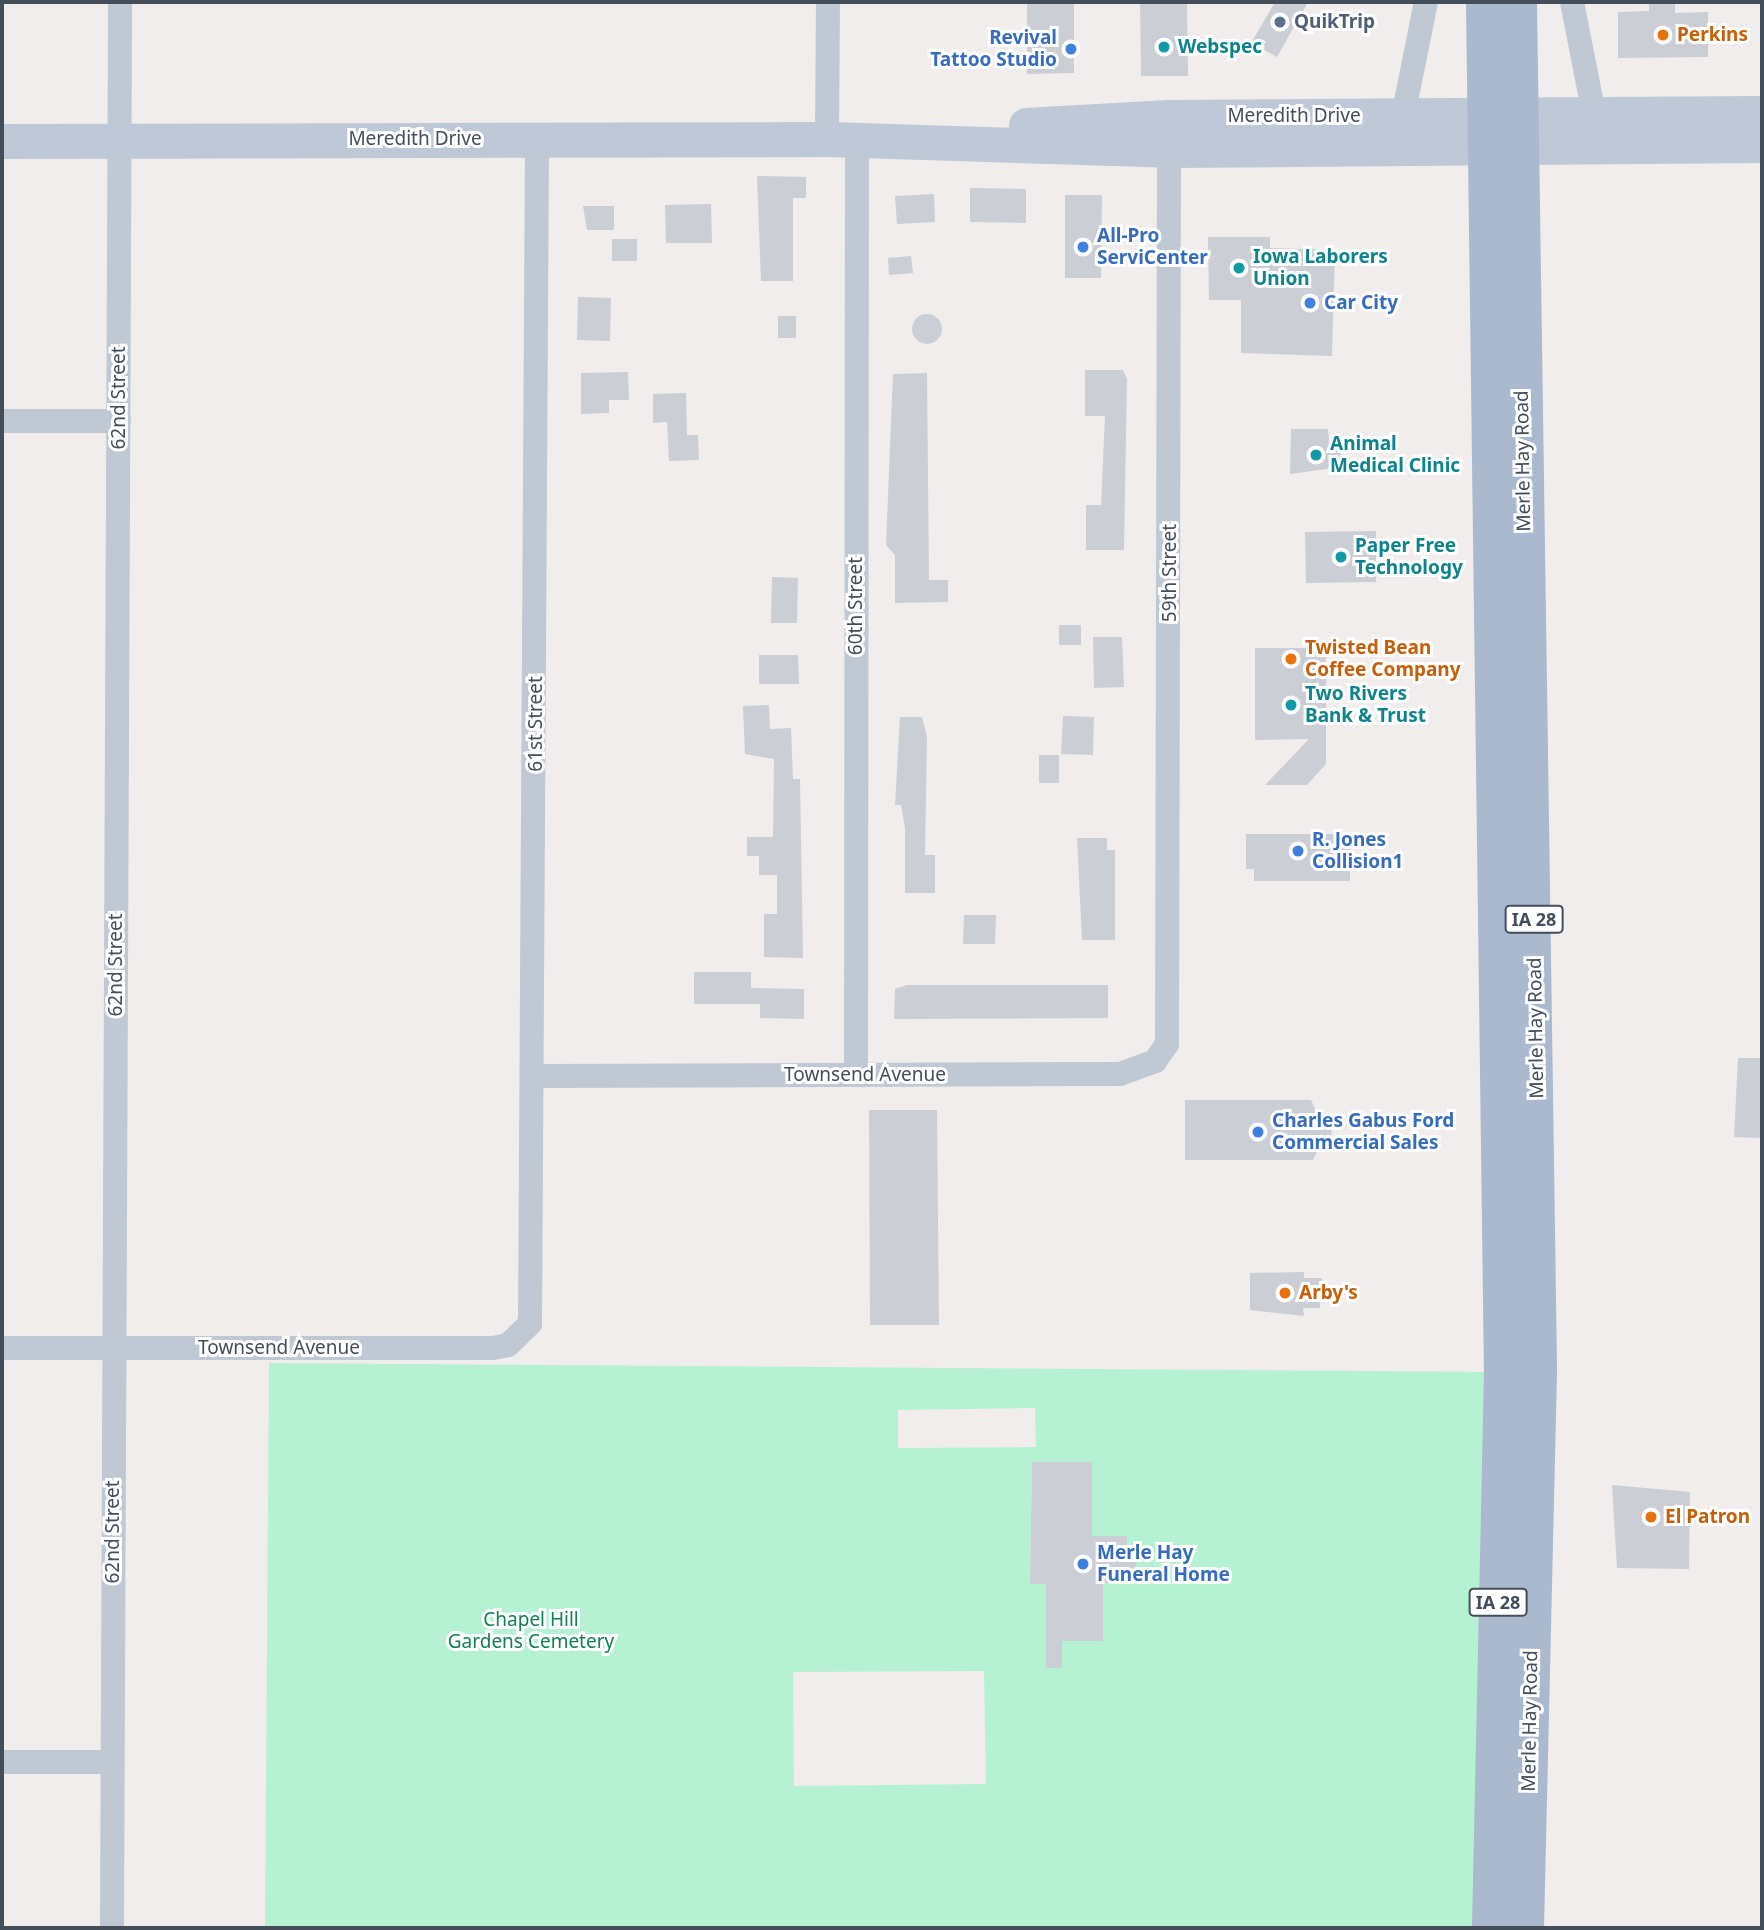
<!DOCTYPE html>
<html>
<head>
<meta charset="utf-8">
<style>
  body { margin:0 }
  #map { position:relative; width:1764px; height:1930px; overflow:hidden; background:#f0edec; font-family:"Noto Sans",sans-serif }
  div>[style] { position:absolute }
  .green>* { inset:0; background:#b7f1d3 }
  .building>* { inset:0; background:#cbced5 }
  .round { border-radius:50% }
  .minor>* { height:24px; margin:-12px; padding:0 12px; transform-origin:12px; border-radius:12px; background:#bfc8d3 }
  .secondary>* { height:35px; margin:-17.5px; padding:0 17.5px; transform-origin:17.5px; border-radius:17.5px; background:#bec8d7 }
  .primary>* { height:38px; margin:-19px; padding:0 19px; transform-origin:19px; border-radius:19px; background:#aab9ce }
  .dots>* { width:19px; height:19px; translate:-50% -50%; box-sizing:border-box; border:4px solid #fff; border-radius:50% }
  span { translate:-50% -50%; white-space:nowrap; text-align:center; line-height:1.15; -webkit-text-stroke:6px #fff; paint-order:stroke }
  .shield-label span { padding:2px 5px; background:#fff; border:2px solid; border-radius:5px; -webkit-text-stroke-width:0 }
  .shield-label { font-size:18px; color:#444e5b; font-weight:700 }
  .service-label { font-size:19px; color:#4e5e75; font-weight:700 }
  .left { translate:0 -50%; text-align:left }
  .food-label { font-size:19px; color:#c56008; font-weight:700 }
  .shop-label { font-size:19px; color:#366cbe; font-weight:700 }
  .right { translate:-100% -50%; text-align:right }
  .culture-label { font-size:19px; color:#0d838f; font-weight:700 }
  .street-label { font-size:19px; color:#444e5b }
  .park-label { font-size:19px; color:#118053 }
  .frame { position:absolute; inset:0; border:4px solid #444e5b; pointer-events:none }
</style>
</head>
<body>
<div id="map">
  <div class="green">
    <div style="clip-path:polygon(evenodd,269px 1363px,1503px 1372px,1491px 1928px,265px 1928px,269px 1363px,1035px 1408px,1036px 1447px,898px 1448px,898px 1410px,1035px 1408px,269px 1363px,1032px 1462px,1092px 1462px,1092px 1524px,1081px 1536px,1127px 1536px,1127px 1549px,1137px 1559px,1131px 1583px,1082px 1583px,1082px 1596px,1103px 1596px,1103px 1640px,1062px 1641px,1061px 1668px,1047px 1668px,1046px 1584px,1030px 1584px,1032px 1462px,269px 1363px,984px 1671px,986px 1784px,794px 1786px,793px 1672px,984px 1671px)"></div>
  </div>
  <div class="building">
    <div style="clip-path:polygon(1027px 2px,1074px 2px,1074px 73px,1027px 74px)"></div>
    <div style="clip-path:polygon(1140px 2px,1187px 2px,1188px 76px,1141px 76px)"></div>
    <div style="clip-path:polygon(1275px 2px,1308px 2px,1277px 57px,1251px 43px)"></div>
    <div style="clip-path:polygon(1649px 2px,1675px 2px,1675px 13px,1708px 12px,1708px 57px,1618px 58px,1618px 12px,1649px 11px)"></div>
    <div style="clip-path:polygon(757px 176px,806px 177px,806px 198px,793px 198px,793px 281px,761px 281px)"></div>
    <div style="clip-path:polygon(970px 188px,1026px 189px,1026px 223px,970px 222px)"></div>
    <div style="clip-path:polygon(934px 194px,935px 222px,897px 224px,895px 196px)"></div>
    <div style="clip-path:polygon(1065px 195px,1102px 195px,1101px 278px,1065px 278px)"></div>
    <div style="clip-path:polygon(711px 204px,712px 243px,666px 243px,665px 205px)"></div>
    <div style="clip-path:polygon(583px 206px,614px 206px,614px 230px,587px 230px)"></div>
    <div style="clip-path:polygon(1208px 237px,1270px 237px,1270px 248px,1335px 250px,1332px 356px,1241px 353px,1241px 300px,1209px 300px)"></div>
    <div style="clip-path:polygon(612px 239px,637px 239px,637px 261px,612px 261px)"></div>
    <div style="clip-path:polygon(911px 256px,913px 273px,889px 275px,888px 258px)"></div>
    <div style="clip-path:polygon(578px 297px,611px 298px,610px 341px,577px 340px)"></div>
    <div class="round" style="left:912px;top:314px;width:30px;height:30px"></div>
    <div style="clip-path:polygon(778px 316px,796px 316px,796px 338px,778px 338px)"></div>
    <div style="clip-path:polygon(1085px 370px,1123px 370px,1127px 379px,1124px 550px,1086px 550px,1086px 505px,1101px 505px,1105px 416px,1085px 416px)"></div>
    <div style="clip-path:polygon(628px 372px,629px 400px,609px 400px,609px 413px,581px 414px,581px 373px)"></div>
    <div style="clip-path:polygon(927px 373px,929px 580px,948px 580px,948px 602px,895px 603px,895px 555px,886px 545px,893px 374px)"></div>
    <div style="clip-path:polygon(686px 393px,687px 435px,698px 435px,699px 460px,669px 461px,667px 422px,653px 423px,653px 394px)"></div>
    <div style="clip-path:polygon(1291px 429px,1328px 429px,1329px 442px,1341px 442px,1341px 467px,1290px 474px)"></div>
    <div style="clip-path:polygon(1376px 531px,1376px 582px,1306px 583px,1305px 532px)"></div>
    <div style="clip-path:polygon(772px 577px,798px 578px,797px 623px,771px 623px)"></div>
    <div style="clip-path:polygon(1059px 625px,1081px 625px,1081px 645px,1059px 645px)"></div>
    <div style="clip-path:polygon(1093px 637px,1122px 637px,1124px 687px,1094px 688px)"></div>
    <div style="clip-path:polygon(1255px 648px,1326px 648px,1326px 764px,1307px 785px,1265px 785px,1309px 739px,1255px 740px)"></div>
    <div style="clip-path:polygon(759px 655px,798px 655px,799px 684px,759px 684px)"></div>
    <div style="clip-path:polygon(769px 705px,770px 729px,791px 728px,793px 779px,800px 779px,803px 958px,764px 957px,764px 914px,777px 914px,777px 875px,759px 875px,759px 856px,747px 856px,747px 837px,773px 837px,774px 759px,745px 754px,743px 706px)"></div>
    <div style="clip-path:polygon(1063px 716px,1094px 717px,1093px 755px,1061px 754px)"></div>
    <div style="clip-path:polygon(900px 717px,922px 717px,927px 737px,925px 855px,935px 855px,935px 893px,905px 893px,905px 828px,901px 805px,895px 805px)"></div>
    <div style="clip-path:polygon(1039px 755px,1059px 755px,1059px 783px,1039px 783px)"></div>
    <div style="clip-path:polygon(1246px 834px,1350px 834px,1350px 881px,1254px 881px,1254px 869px,1246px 869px)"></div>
    <div style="clip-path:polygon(1077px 838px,1107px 838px,1107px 850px,1115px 850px,1115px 940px,1082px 940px)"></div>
    <div style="clip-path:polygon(964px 915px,996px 915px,995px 944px,963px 944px)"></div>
    <div style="clip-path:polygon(694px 972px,751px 972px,751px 988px,804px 989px,804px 1019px,760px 1018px,760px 1004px,694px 1004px)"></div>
    <div style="clip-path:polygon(907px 985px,1108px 985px,1108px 1018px,894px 1019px,895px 989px)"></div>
    <div style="clip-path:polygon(1738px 1058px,1762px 1058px,1762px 1138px,1734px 1137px)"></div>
    <div style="clip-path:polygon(1185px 1100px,1311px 1100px,1321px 1121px,1332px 1121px,1331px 1143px,1321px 1143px,1313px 1160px,1185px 1160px)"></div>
    <div style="clip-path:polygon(869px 1110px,937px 1110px,939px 1325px,870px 1325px)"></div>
    <div style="clip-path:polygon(1304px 1272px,1304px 1278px,1322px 1278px,1320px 1308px,1303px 1308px,1304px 1316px,1250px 1310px,1250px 1273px)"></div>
    <div style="clip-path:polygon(1032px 1462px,1092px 1462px,1092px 1536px,1127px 1536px,1127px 1549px,1138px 1559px,1129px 1583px,1103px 1583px,1103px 1641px,1062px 1641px,1062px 1668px,1046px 1668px,1046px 1584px,1030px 1584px)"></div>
    <div style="clip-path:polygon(1612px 1485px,1690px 1492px,1689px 1569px,1617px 1568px)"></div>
  </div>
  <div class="minor">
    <div style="left:1572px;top:2px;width:114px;rotate:78.9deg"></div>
    <div style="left:1403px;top:116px;width:116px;rotate:-78.6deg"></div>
    <div style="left:827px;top:139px;width:137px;rotate:-89.6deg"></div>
    <div style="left:2px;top:421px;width:117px"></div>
    <div style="left:856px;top:1075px;width:939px;rotate:-89.94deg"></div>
    <div style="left:535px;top:1076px;width:585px;rotate:-0.2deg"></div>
    <div style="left:1120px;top:1074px;width:37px;rotate:-20deg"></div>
    <div style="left:1155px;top:1061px;width:21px;rotate:-55deg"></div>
    <div style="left:1167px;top:1044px;width:909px;rotate:-89.87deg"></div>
    <div style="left:2px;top:1348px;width:491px"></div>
    <div style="left:493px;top:1348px;width:15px;rotate:-11deg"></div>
    <div style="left:508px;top:1345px;width:30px;rotate:-44deg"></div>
    <div style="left:530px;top:1324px;width:1184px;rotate:-89.66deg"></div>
    <div style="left:2px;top:1762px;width:110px"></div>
    <div style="left:112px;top:1928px;width:1926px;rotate:-89.76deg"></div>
  </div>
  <div class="secondary">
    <div style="left:1026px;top:125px;width:142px;rotate:-3.2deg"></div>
    <div style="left:1168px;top:117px;width:594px;rotate:-0.39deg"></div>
    <div style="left:2px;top:141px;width:825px;rotate:-0.14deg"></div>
    <div style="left:827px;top:139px;width:342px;rotate:1.8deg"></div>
    <div style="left:1169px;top:150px;width:593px;rotate:-0.48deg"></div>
  </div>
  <div class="primary">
    <div style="left:1485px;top:2px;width:1370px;rotate:89.25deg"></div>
    <div style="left:1503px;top:1372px;width:556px;rotate:91.24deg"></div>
    <div style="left:1518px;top:2px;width:1370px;rotate:89.16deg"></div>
    <div style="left:1538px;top:1372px;width:556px;rotate:91.34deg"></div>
  </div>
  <div class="dots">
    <div style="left:1280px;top:22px;background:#5c6f8a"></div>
    <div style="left:1663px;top:35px;background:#e8710a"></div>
    <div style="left:1164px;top:47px;background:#0f9aa8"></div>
    <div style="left:1071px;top:49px;background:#3f7fe0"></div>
    <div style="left:1083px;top:247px;background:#3f7fe0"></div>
    <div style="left:1239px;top:268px;background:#0f9aa8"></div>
    <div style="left:1310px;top:303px;background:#3f7fe0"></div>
    <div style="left:1316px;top:455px;background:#0f9aa8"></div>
    <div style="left:1341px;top:557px;background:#0f9aa8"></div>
    <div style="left:1291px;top:659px;background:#e8710a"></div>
    <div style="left:1291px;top:705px;background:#0f9aa8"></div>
    <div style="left:1298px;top:851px;background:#3f7fe0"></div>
    <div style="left:1258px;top:1132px;background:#3f7fe0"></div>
    <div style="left:1285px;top:1293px;background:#e8710a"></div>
    <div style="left:1651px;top:1517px;background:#e8710a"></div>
    <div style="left:1083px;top:1564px;background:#3f7fe0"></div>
  </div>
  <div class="shield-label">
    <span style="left:1534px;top:919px">IA 28</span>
    <span style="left:1498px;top:1602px">IA 28</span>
  </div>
  <div class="service-label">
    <span class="left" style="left:1294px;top:22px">QuikTrip</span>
  </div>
  <div class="food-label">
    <span class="left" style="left:1677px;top:35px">Perkins</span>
    <span class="left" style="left:1305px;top:659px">Twisted Bean<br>Coffee Company</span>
    <span class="left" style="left:1299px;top:1293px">Arby's</span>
    <span class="left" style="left:1665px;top:1517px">El Patron</span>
  </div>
  <div class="shop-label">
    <span class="right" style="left:1057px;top:49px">Revival<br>Tattoo Studio</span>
    <span class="left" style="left:1097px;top:247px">All-Pro<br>ServiCenter</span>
    <span class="left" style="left:1324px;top:303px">Car City</span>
    <span class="left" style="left:1312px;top:851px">R. Jones<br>Collision1</span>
    <span class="left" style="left:1272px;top:1132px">Charles Gabus Ford<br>Commercial Sales</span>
    <span class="left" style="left:1097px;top:1564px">Merle Hay<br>Funeral Home</span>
  </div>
  <div class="culture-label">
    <span class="left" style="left:1178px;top:47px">Webspec</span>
    <span class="left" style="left:1253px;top:268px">Iowa Laborers<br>Union</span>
    <span class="left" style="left:1330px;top:455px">Animal<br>Medical Clinic</span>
    <span class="left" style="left:1355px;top:557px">Paper Free<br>Technology</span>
    <span class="left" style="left:1305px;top:705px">Two Rivers<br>Bank &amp; Trust</span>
  </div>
  <div class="street-label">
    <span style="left:1294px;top:116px">Meredith Drive</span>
    <span style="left:415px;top:139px">Meredith Drive</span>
    <span style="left:119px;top:398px;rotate:-90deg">62nd Street</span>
    <span style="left:1523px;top:461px;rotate:-91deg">Merle Hay Road</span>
    <span style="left:1170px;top:573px;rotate:-90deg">59th Street</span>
    <span style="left:856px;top:606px;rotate:-90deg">60th Street</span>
    <span style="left:536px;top:724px;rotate:-90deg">61st Street</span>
    <span style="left:116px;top:965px;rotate:-90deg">62nd Street</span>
    <span style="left:1536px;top:1028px;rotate:-91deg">Merle Hay Road</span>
    <span style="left:865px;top:1075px">Townsend Avenue</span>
    <span style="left:279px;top:1348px">Townsend Avenue</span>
    <span style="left:113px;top:1532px;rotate:-90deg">62nd Street</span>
    <span style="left:1530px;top:1721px;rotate:-89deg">Merle Hay Road</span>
  </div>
  <div class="park-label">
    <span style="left:531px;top:1631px">Chapel Hill<br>Gardens Cemetery</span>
  </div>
  <div class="frame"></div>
</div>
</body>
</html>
